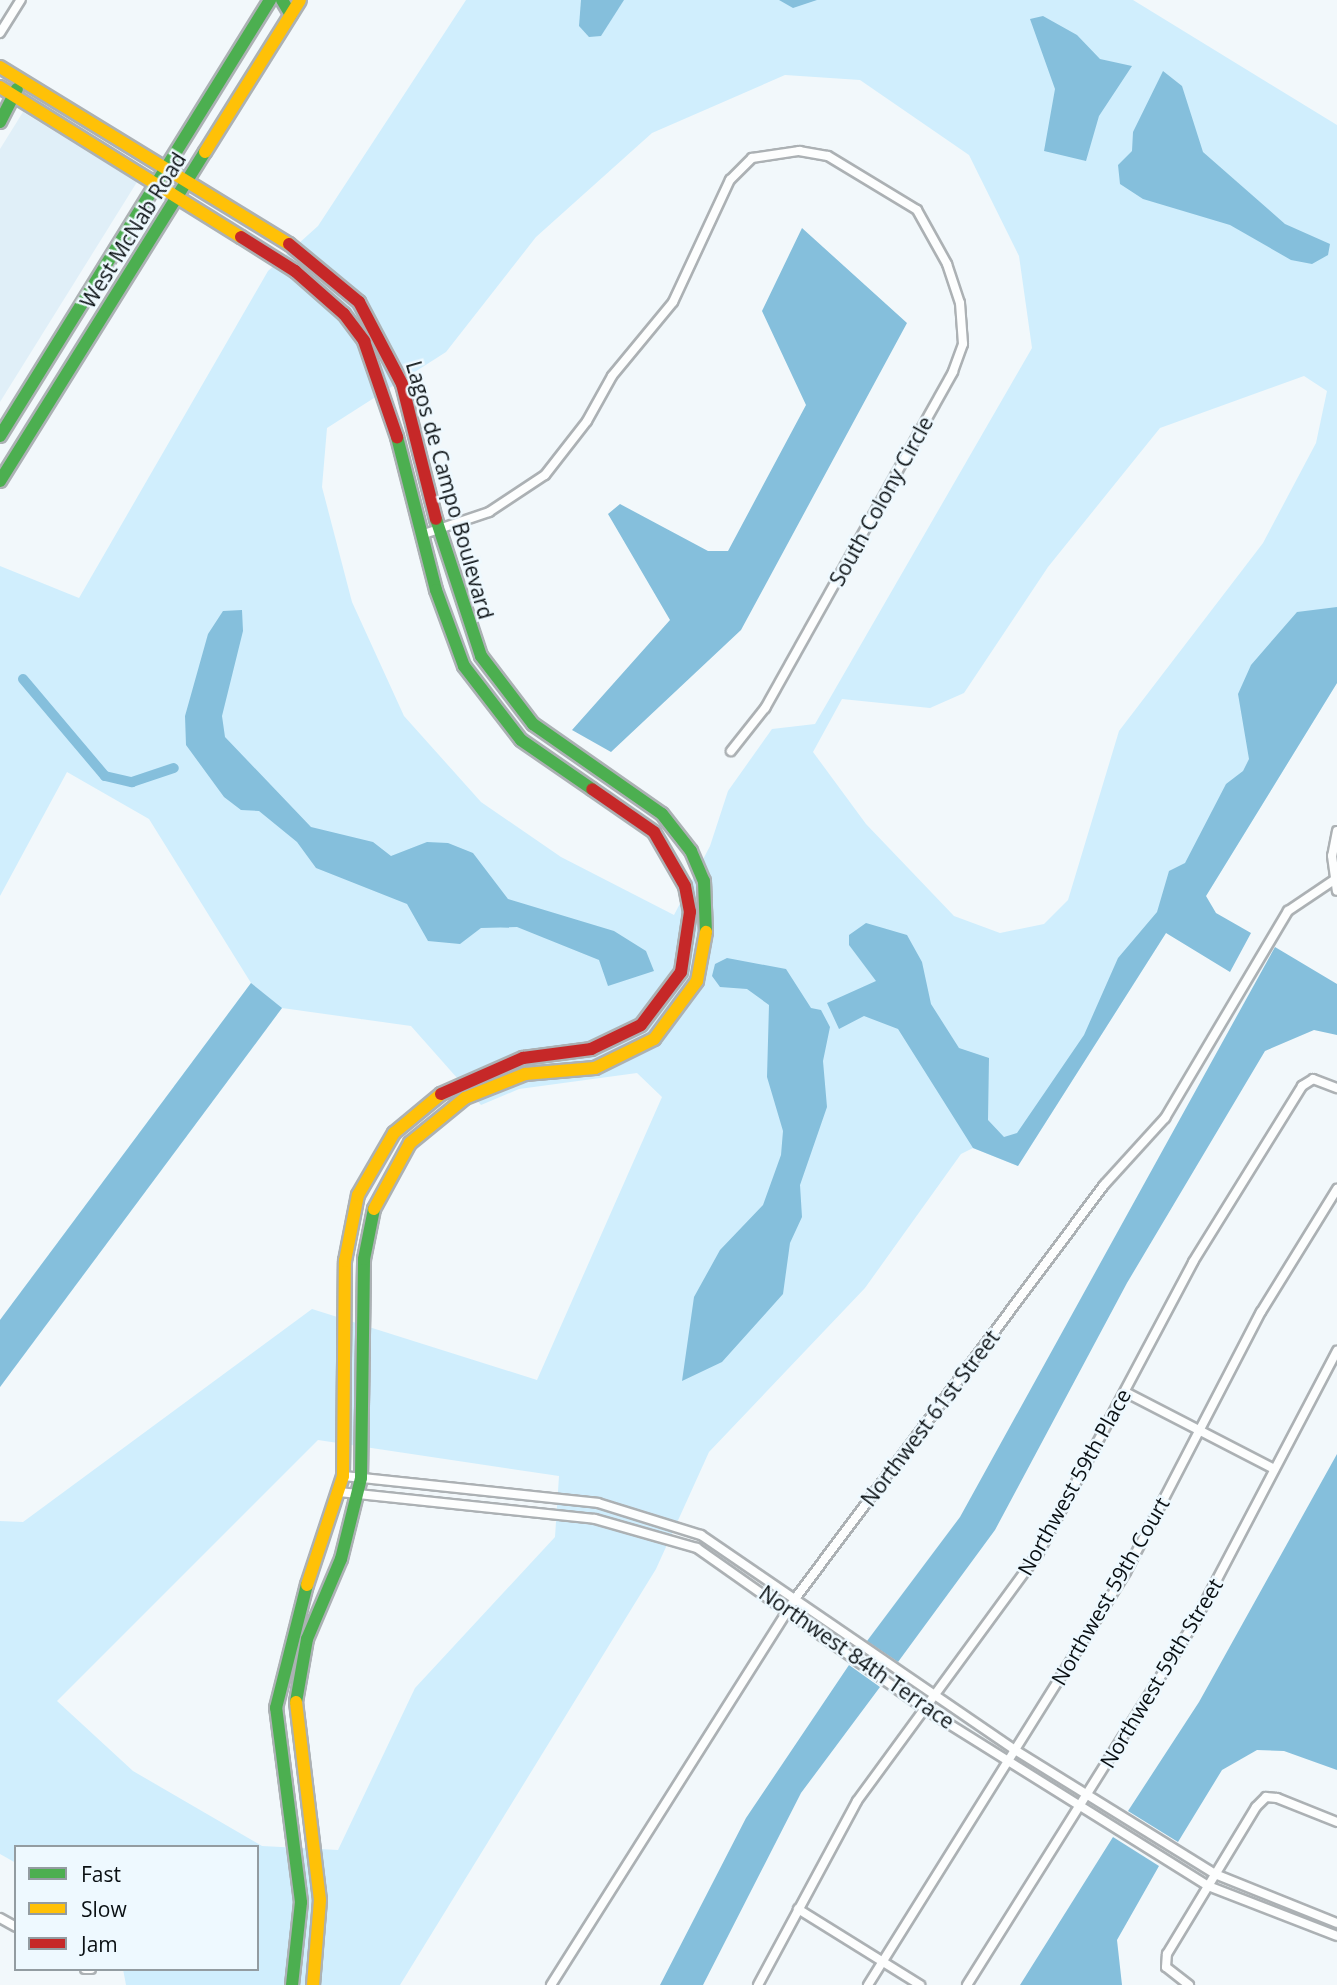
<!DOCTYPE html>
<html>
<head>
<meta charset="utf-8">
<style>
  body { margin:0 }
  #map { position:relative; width:1337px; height:1985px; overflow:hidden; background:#f2f8fb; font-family:"Open Sans",sans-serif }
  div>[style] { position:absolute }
  .built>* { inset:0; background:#e0eff8 }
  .green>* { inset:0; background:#d0eefd }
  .water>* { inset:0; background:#85bfdc }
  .canal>* { height:10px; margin:-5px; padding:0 5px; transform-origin:5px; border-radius:5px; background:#85bfdc }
  .roads { filter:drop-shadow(2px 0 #acb1b4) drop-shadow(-2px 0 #acb1b4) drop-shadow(0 2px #acb1b4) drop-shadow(0 -2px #acb1b4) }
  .street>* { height:8px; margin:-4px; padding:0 4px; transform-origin:4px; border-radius:4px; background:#fdfefe }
  .fast>* { height:12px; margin:-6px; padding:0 6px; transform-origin:6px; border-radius:6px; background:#4caf50 }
  .slow>* { height:12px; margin:-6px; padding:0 6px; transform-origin:6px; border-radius:6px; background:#ffc107 }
  .jam>* { height:12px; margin:-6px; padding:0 6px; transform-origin:6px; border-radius:6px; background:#c62828 }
  span { translate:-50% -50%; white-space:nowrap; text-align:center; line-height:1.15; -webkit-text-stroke:5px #eef9ff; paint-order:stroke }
  .street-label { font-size:21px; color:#0a1013 }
  .legend { position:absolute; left:14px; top:1845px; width:245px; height:126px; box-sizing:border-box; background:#eef9ff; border:2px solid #939ca1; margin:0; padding:9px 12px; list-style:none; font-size:21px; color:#0a1013 }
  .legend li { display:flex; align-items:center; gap:14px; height:35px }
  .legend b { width:35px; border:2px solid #939ca1 }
</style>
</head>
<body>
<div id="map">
  <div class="built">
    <div style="clip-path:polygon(23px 112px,137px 182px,0 402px,0 149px)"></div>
  </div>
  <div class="green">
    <div style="clip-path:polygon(evenodd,466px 0,1133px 0,1337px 125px,1337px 683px,1206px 896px,1166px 933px,1018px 1166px,973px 1148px,961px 1154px,865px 1288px,709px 1452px,656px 1569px,400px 1985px,126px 1985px,123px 1969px,257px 1969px,257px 1847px,16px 1847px,16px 1863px,0 1854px,0 1521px,23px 1522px,312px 1309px,537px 1380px,662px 1097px,637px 1073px,519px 1089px,481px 1105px,411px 1026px,282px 1008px,0 1387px,0 1320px,251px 983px,149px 819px,67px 772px,0 896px,0 566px,79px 598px,268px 271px,318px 226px,466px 0,785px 75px,860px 80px,969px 155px,1019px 256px,1032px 348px,815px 724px,772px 729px,728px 791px,710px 846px,674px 915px,561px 857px,481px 802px,404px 716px,352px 602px,322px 487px,327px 428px,446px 352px,536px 237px,652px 133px,785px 75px,466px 0,1304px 376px,1327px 391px,1316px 443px,1263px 543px,1119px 731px,1068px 900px,1044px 924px,1000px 933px,954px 916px,866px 824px,813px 752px,842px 699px,930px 708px,964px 693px,1048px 567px,1160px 428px,1304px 376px,466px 0,318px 1440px,559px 1476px,555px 1537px,415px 1688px,338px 1850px,262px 1846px,133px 1771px,57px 1701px,318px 1440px)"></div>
  </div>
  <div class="water">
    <div style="clip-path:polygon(581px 0,624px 0,601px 36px,589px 37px,579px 26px)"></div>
    <div style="clip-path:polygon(779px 0,817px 0,793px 8px)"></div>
    <div style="clip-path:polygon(1043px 16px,1077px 35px,1100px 59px,1132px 66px,1099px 116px,1086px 161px,1044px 151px,1055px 89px,1030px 19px)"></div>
    <div style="clip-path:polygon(1163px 71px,1182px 86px,1203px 152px,1285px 224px,1330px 244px,1328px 255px,1312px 264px,1291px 260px,1230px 225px,1143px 199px,1120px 184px,1118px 165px,1132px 151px,1133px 132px)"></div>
    <div style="clip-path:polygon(802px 228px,907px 323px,741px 630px,611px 752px,572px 730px,670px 620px,608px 514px,620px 504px,708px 551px,728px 551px,806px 405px,762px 311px)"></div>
    <div style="clip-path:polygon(1337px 607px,1337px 683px,1206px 896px,1216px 913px,1251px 933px,1230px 972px,1166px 933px,1018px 1166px,973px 1148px,898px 1029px,864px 1016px,839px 1029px,827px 1003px,876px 981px,849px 945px,849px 935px,866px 923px,907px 935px,922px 962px,931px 1004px,959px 1048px,989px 1058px,988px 1120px,1004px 1137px,1017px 1133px,1084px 1035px,1118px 958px,1157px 912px,1169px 871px,1185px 863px,1226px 784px,1243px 771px,1249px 759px,1238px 694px,1251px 665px,1297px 612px)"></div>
    <div style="clip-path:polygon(242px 610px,243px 631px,222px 716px,225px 737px,311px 827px,373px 842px,391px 856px,427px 842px,448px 843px,473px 853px,508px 899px,614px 931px,646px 951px,654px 971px,608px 986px,599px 960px,517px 927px,481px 928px,460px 944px,428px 941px,407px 904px,316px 868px,297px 842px,259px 811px,241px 810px,224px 797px,186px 745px,185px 716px,208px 634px,223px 611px)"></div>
    <div style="clip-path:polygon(1275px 947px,1337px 984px,1337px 1035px,1314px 1030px,1265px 1051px,1127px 1283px,995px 1530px,898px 1662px,867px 1641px,960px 1517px)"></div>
    <div style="clip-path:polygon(727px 958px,786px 969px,811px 1008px,821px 1010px,830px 1027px,823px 1061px,827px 1107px,800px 1185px,802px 1217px,790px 1243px,783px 1294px,722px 1362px,682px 1381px,694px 1297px,720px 1250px,763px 1205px,781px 1155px,783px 1131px,767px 1077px,769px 1005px,747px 989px,720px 987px,712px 976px,715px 964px)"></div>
    <div style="clip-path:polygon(251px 983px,282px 1008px,0 1387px,0 1320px)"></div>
    <div style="clip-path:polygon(1337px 1454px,1337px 1770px,1284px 1751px,1257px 1750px,1222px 1770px,1178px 1842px,1128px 1811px,1199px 1702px)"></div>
    <div style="clip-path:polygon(849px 1665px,880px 1687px,801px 1793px,703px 1985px,660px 1985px,746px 1818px)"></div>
    <div style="clip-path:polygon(1113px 1837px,1159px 1866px,1117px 1940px,1122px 1985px,1020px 1985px)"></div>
  </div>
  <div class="canal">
    <div style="left:23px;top:679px;width:127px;rotate:49.8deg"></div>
    <div style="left:105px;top:776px;width:28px;rotate:13deg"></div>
    <div style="left:132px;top:782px;width:44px;rotate:-18.4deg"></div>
  </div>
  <div class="roads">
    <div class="street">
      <div style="left:0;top:33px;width:39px;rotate:-58deg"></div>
      <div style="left:421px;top:535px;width:72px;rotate:-18.7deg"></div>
      <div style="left:489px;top:512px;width:67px;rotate:-33.5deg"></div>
      <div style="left:545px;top:475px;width:68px;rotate:-52.1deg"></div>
      <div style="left:587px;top:421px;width:51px;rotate:-60.9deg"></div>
      <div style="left:612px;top:376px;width:96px;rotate:-50.5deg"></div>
      <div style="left:673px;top:302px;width:135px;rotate:-65deg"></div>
      <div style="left:730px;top:180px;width:31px;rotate:-45deg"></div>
      <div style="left:752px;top:158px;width:48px;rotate:-8.5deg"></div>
      <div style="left:799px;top:151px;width:29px;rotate:10deg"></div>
      <div style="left:828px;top:156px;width:104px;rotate:31.2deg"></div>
      <div style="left:917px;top:210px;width:62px;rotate:60.9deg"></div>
      <div style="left:947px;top:264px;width:41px;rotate:71.6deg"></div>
      <div style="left:960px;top:303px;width:41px;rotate:85.8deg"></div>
      <div style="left:963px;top:344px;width:30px;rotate:110deg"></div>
      <div style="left:953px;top:372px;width:385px;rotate:119.2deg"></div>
      <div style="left:765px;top:708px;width:55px;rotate:128.3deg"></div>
      <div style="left:1337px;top:831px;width:25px;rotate:101deg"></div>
      <div style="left:1332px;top:856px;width:35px;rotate:82deg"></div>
      <div style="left:1125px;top:1392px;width:168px;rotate:27.3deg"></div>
      <div style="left:343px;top:1476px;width:256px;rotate:6deg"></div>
      <div style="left:598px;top:1503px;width:108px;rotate:17.3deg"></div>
      <div style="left:701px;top:1535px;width:381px;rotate:34.4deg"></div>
      <div style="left:1015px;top:1750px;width:235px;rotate:31.8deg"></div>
      <div style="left:1215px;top:1874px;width:131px;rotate:21.9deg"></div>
      <div style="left:339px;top:1492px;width:257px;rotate:6deg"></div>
      <div style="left:595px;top:1519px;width:106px;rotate:15.9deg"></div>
      <div style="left:697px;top:1548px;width:279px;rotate:35.2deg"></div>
      <div style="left:925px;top:1709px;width:334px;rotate:32deg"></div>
      <div style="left:1208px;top:1886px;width:138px;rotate:21.2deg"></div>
      <div style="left:798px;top:1909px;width:144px;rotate:31.9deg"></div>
      <div style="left:0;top:1918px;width:18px;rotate:29deg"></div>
      <div style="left:85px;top:1969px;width:6px"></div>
      <div style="left:551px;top:1985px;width:460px;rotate:-57.7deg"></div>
      <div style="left:797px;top:1596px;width:513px;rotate:-53.24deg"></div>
      <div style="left:1104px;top:1185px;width:91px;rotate:-47.7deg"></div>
      <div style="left:1165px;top:1118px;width:241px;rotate:-59.3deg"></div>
      <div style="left:1288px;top:911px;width:59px;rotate:-34deg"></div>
      <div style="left:758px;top:1985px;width:209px;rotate:-61.7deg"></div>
      <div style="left:857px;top:1801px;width:306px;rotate:-53.8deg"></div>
      <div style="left:1038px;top:1554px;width:331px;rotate:-62deg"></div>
      <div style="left:1193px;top:1262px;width:207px;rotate:-58.2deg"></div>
      <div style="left:1302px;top:1086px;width:13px;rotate:-32deg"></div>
      <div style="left:1313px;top:1079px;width:26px;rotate:21deg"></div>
      <div style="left:868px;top:1985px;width:487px;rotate:-58deg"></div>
      <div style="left:1126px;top:1572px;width:293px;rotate:-62.6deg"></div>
      <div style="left:1261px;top:1312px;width:145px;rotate:-58.3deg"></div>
      <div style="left:967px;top:1985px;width:423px;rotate:-57.9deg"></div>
      <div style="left:1192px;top:1627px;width:312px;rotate:-62.3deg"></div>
      <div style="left:1189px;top:1985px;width:29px;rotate:-142deg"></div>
      <div style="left:1166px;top:1967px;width:13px;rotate:-86deg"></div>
      <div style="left:1167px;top:1954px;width:172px;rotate:-58.8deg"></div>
      <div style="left:1256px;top:1807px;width:14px;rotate:-45deg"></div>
      <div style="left:1266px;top:1797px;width:11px;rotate:5deg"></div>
      <div style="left:1277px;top:1798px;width:65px;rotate:21.8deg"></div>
    </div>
    <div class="fast">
      <div style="left:282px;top:0;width:17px;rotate:59deg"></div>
      <div style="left:0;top:122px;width:37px;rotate:-63deg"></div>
      <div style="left:0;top:436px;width:513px;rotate:-58.23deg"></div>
      <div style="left:397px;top:437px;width:158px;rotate:75.7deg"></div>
      <div style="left:436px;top:590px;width:81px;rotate:69.8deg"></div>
      <div style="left:464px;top:666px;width:93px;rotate:52.4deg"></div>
      <div style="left:521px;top:740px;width:86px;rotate:34.6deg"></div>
      <div style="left:0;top:481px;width:388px;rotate:-58.1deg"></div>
      <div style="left:436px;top:519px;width:144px;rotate:71.8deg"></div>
      <div style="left:481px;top:656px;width:86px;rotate:52.6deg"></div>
      <div style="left:533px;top:724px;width:157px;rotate:34.9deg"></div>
      <div style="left:662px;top:814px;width:47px;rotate:51.9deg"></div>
      <div style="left:691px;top:851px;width:33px;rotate:67deg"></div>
      <div style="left:704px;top:881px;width:51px;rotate:87.8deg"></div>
      <div style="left:296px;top:1702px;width:64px;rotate:-80.1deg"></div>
      <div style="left:307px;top:1639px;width:87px;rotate:-67deg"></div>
      <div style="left:341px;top:1559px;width:83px;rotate:-76.1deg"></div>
      <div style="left:361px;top:1478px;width:219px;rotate:-89.2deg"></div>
      <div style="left:364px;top:1259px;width:51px;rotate:-78.7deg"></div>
      <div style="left:292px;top:1985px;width:83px;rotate:-83.8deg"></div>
      <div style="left:301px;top:1902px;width:196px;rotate:-97.3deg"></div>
      <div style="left:276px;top:1708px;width:127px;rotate:-75.9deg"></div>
    </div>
    <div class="slow">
      <div style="left:0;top:67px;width:339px;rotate:31.5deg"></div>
      <div style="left:0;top:87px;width:284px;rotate:31.9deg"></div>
      <div style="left:205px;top:152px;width:179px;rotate:-58deg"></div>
      <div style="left:374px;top:1209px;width:75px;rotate:-61.4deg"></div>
      <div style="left:410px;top:1143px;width:71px;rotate:-39.3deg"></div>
      <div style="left:465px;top:1098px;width:65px;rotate:-21.8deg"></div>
      <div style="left:525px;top:1074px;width:70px;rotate:-4.9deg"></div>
      <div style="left:595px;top:1068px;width:66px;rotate:-26.2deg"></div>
      <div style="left:654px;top:1039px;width:72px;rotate:-53.4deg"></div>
      <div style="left:697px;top:981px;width:50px;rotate:-79.6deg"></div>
      <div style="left:307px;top:1585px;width:115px;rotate:-71.7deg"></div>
      <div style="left:343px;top:1476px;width:215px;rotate:-89.5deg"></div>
      <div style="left:345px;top:1261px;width:67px;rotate:-78.9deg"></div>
      <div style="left:358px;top:1195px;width:72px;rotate:-59.9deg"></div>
      <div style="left:394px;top:1133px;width:61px;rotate:-39.7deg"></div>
      <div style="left:296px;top:1702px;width:199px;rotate:83.1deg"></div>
      <div style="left:320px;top:1900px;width:85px;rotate:94.7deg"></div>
    </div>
    <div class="jam">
      <div style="left:241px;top:237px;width:64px;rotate:32.2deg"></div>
      <div style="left:295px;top:271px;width:65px;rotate:41.3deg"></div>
      <div style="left:344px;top:314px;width:34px;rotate:53deg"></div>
      <div style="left:364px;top:341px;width:102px;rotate:71deg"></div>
      <div style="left:289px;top:244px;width:91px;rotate:39.6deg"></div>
      <div style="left:359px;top:302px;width:93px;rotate:62.3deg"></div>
      <div style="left:402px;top:384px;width:139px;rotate:75.9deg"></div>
      <div style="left:441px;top:1094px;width:90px;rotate:-23.7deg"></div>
      <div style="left:523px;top:1058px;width:69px;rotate:-7.5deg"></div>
      <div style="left:591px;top:1049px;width:55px;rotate:-25.6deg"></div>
      <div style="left:641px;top:1025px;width:66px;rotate:-53deg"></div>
      <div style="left:681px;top:972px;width:61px;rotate:-81.5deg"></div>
      <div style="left:690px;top:912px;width:26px;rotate:-101deg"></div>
      <div style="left:685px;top:886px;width:62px;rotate:-119.9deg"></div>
      <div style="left:654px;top:832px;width:75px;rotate:-145.3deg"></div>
    </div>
  </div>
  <div class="street-label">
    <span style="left:133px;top:230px;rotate:-58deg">West McNab Road</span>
    <span style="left:450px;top:490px;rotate:74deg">Lagos de Campo Boulevard</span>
    <span style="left:881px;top:501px;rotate:-61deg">South Colony Circle</span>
    <span style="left:930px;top:1418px;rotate:-53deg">Northwest 61st Street</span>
    <span style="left:1074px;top:1482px;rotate:-61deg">Northwest 59th Place</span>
    <span style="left:1110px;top:1591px;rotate:-60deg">Northwest 59th Court</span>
    <span style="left:857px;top:1657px;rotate:35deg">Northwest 84th Terrace</span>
    <span style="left:1161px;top:1673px;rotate:-59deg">Northwest 59th Street</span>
  </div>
  <ul class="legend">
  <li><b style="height:9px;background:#4caf50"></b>Fast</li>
  <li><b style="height:9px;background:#ffc107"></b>Slow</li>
  <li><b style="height:9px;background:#c62828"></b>Jam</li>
  </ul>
</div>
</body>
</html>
